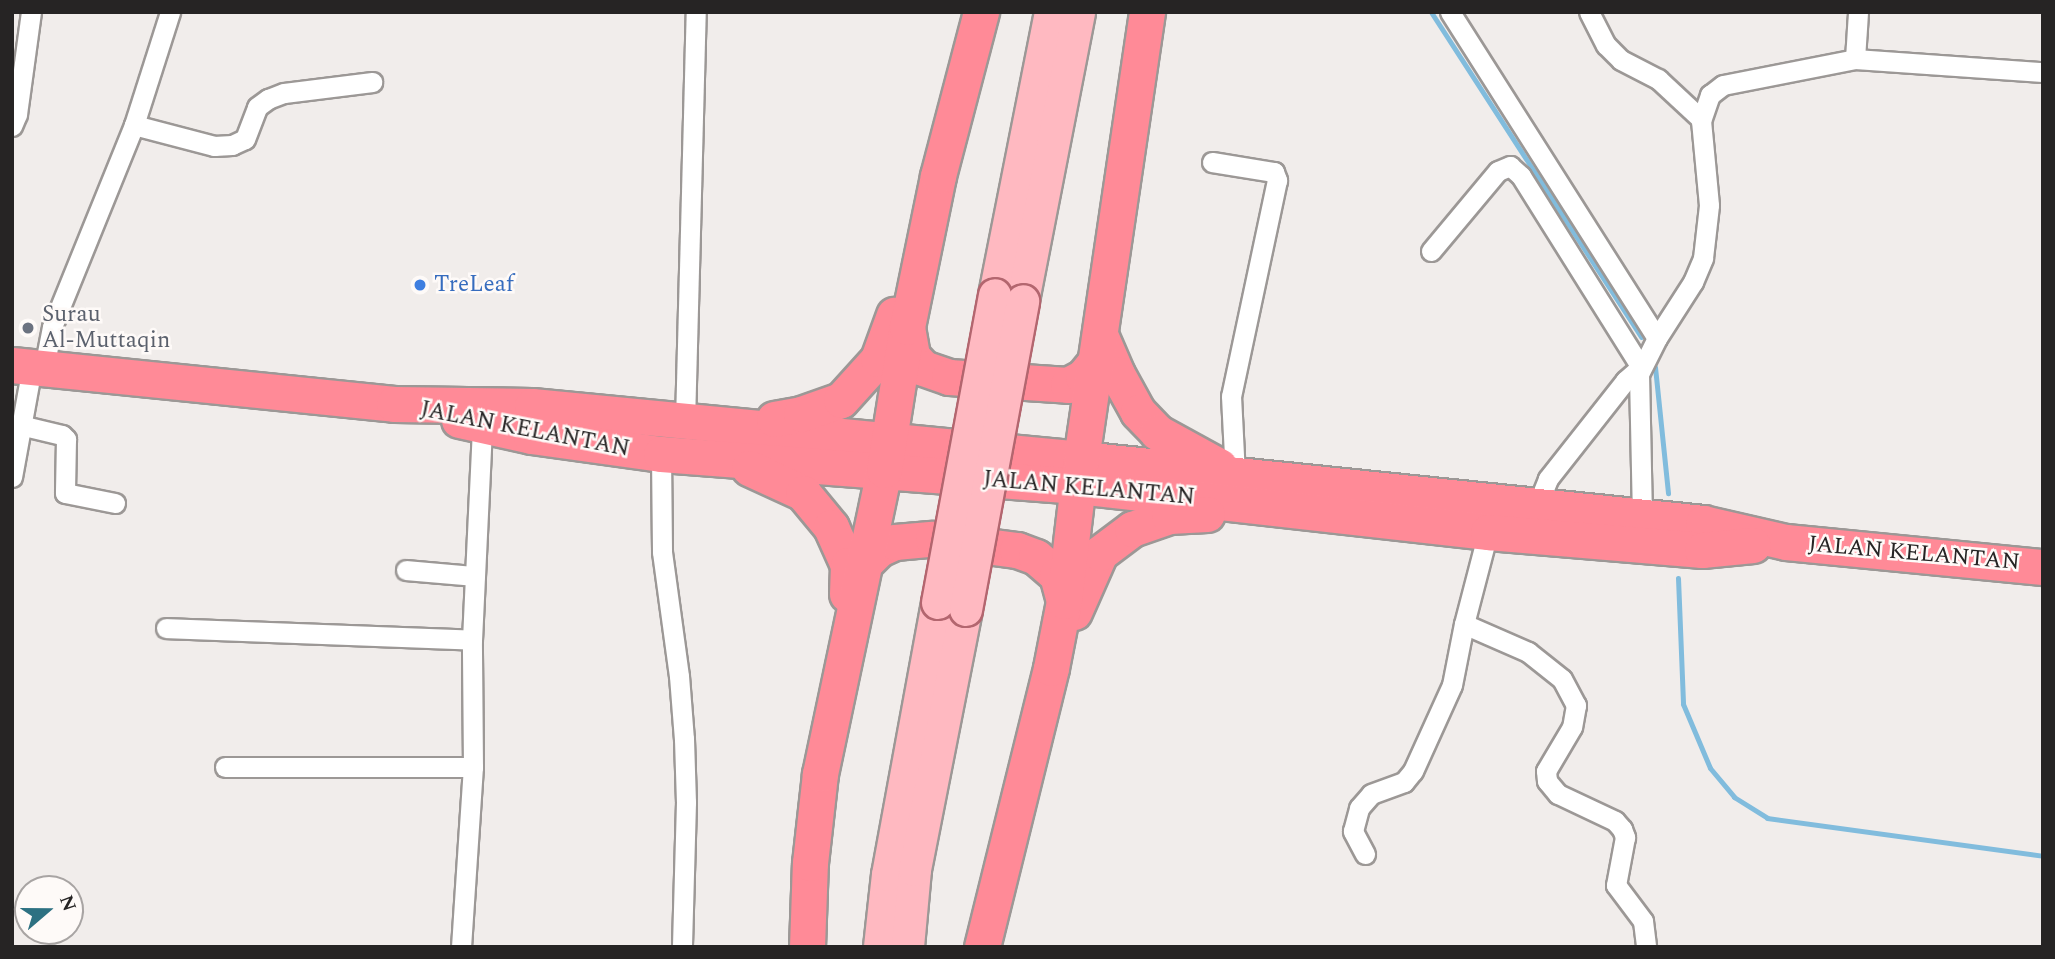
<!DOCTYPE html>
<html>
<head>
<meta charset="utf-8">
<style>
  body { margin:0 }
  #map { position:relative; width:2055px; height:959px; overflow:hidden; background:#f1edeb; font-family:Spectral,serif }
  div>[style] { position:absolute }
  .stream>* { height:5px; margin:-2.5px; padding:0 2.5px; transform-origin:2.5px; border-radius:2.5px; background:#81bcdd }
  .roads { filter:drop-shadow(2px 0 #9c9896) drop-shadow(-2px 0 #9c9896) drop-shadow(0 2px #9c9896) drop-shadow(0 -2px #9c9896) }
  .street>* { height:19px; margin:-9.5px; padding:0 9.5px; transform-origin:9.5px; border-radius:9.5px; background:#fff }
  .primary>* { height:32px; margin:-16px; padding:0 16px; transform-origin:16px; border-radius:16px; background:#ffb9c1 }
  .highway>* { height:35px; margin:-17.5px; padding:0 17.5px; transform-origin:17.5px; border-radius:17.5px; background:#ff8a97 }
  .bridges { filter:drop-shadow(2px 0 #b3666f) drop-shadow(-2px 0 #b3666f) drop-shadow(0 2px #b3666f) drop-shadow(0 -2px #b3666f) }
  .primary-bridge>* { height:32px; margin:-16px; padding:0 16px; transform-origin:16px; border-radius:16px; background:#ffb9c1 }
  .dots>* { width:19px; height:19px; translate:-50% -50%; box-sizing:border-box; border:4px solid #fefaf8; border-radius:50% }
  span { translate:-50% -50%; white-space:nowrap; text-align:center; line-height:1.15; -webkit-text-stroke:5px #fefaf8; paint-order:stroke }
  .shop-label { font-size:23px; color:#366cbe }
  .left { translate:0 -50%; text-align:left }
  .worship-label { font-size:23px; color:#5b616d }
  .street-label { font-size:23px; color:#262424 }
  .frame { position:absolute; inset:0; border:14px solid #262424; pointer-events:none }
  .north { position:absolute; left:14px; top:875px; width:70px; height:70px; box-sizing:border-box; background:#fefaf8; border:2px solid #a8a4a3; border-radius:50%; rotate:70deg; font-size:19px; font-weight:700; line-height:28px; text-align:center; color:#262424 }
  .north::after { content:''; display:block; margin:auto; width:24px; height:32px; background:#2d7182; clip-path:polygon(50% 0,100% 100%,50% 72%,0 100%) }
</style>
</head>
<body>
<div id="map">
  <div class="stream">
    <div style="left:1431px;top:12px;width:387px;rotate:57.1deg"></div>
    <div style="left:1655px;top:367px;width:127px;rotate:84.1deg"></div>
    <div style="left:1678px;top:578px;width:126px;rotate:87.7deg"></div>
    <div style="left:1683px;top:704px;width:69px;rotate:67.1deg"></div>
    <div style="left:1710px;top:768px;width:38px;rotate:50deg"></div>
    <div style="left:1734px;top:797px;width:39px;rotate:32deg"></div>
    <div style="left:1767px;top:818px;width:279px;rotate:7.8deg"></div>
  </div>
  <div class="roads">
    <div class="street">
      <div style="left:1450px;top:12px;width:386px;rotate:57.6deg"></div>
      <div style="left:1589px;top:12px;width:37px;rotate:63deg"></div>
      <div style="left:1606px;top:45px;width:21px;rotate:45deg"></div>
      <div style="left:1621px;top:60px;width:42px;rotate:27.2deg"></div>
      <div style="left:1658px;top:79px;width:59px;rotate:42.9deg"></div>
      <div style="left:1855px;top:59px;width:47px;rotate:-86.3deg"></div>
      <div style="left:134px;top:125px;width:83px;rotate:14.7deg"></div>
      <div style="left:214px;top:146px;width:18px;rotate:-3deg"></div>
      <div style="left:232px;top:145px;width:14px;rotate:-25deg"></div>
      <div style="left:245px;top:139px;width:34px;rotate:-69deg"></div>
      <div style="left:257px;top:107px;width:14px;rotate:-36deg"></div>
      <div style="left:268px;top:99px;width:17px;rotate:-21deg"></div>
      <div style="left:284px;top:93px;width:89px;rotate:-7.1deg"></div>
      <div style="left:12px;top:126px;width:13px;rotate:-67deg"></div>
      <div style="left:17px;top:114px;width:103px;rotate:-82.2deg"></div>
      <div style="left:1212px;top:162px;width:63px;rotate:9.2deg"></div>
      <div style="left:1274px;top:172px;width:9px;rotate:69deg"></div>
      <div style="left:1277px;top:180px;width:221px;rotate:102deg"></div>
      <div style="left:1231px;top:396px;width:78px;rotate:87.1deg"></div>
      <div style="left:1431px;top:251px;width:104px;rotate:-50.1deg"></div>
      <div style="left:1498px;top:171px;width:13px;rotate:-23deg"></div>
      <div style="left:1510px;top:166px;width:15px;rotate:42deg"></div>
      <div style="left:1521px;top:176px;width:226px;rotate:57.9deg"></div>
      <div style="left:1641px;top:367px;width:21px;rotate:139deg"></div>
      <div style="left:1625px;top:381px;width:125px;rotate:128.2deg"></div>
      <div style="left:1548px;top:479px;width:29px;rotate:112deg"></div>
      <div style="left:44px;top:368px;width:42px;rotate:-79deg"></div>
      <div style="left:52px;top:327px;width:218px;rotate:-67.9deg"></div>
      <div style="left:134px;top:125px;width:119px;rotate:-72.3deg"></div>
      <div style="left:685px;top:422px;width:410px;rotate:-88.5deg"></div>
      <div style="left:20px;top:425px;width:43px;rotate:13.4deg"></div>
      <div style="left:62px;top:435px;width:6px;rotate:45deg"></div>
      <div style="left:66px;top:439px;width:54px;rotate:91.1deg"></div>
      <div style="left:65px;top:493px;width:51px;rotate:11.3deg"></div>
      <div style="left:661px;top:454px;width:98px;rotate:89.4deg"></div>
      <div style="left:662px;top:552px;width:125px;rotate:82.2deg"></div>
      <div style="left:679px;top:676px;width:63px;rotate:85.5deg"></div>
      <div style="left:684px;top:739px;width:63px;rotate:88.2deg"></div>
      <div style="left:686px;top:802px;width:145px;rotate:91.6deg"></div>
      <div style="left:12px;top:477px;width:112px;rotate:-79.7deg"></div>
      <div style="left:1642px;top:517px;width:143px;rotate:-91.2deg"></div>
      <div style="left:1639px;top:374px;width:40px;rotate:-63.4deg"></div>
      <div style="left:1657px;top:338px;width:67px;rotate:-57.3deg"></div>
      <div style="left:1693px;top:282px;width:26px;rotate:-67deg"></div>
      <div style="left:1703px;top:258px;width:53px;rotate:-83.5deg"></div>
      <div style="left:1709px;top:205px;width:84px;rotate:-95.4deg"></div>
      <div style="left:1701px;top:121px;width:28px;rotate:-71deg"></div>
      <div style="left:1710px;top:95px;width:16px;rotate:-38deg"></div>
      <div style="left:1723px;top:85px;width:135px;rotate:-11.1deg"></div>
      <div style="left:1855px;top:59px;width:188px;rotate:4deg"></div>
      <div style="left:1488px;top:532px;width:95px;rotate:104.6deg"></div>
      <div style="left:1464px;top:624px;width:70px;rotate:23.6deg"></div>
      <div style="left:1528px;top:652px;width:43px;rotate:38.5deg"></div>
      <div style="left:1562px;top:679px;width:30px;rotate:62deg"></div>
      <div style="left:1576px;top:705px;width:22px;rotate:100deg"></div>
      <div style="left:1572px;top:727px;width:51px;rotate:120.6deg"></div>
      <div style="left:1546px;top:771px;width:10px;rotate:84deg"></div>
      <div style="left:1547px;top:781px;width:17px;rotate:50deg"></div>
      <div style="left:1558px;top:794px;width:63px;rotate:25.3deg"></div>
      <div style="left:1615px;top:821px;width:11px;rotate:49deg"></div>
      <div style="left:1622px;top:829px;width:9px;rotate:69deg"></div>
      <div style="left:1625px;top:837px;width:49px;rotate:100.6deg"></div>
      <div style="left:1616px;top:885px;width:45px;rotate:53.1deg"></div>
      <div style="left:1643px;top:921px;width:26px;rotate:83deg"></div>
      <div style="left:406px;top:570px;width:69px;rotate:5deg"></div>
      <div style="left:166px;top:628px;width:306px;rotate:2.2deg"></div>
      <div style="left:225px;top:767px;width:248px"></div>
      <div style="left:1365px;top:854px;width:26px;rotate:-118deg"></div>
      <div style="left:1353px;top:831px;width:24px;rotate:-75deg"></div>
      <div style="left:1359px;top:808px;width:18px;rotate:-49deg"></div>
      <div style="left:1371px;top:794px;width:35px;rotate:-20deg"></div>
      <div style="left:1404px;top:782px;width:14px;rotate:-51deg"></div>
      <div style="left:1413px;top:771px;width:94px;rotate:-65.6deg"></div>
      <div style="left:1452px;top:685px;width:62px;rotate:-78.9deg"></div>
      <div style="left:461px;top:947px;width:180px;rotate:-86.2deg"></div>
      <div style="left:473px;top:767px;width:127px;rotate:-90.5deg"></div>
      <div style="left:472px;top:640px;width:214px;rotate:-87.3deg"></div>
    </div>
    <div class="primary">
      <div style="left:995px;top:295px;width:288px;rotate:-78.8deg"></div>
      <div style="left:1023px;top:301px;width:294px;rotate:-79deg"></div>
      <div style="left:880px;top:947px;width:72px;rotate:-83.7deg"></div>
      <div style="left:888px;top:875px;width:277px;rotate:-79.6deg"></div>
      <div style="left:908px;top:947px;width:77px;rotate:-84.8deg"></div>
      <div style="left:915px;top:870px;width:265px;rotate:-78.9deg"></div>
    </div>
    <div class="highway">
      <div style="left:907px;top:327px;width:29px;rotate:80deg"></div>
      <div style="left:912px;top:356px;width:16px;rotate:47deg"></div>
      <div style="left:923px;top:368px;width:28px;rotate:19deg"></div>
      <div style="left:949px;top:377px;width:119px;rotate:3.8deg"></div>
      <div style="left:1068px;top:385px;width:17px;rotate:-28deg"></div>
      <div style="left:1083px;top:377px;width:22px;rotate:-51deg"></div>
      <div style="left:1101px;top:337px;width:40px;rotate:66.6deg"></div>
      <div style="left:1117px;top:374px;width:43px;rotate:61.1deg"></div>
      <div style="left:1138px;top:412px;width:28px;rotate:46deg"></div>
      <div style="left:1157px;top:432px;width:71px;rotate:28.7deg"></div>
      <div style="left:12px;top:365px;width:384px;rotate:5.8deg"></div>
      <div style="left:394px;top:404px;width:138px;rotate:0.8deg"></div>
      <div style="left:532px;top:406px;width:552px;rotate:5.51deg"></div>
      <div style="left:1081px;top:459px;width:625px;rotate:5.87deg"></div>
      <div style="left:1703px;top:523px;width:85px;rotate:12.9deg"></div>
      <div style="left:1786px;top:542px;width:258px;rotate:5.6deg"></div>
      <div style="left:774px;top:419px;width:27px;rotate:-10deg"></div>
      <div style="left:801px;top:414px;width:42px;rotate:-19.3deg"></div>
      <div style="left:841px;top:400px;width:55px;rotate:-47.9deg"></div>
      <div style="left:878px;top:359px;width:47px;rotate:-70deg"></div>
      <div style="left:459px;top:420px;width:74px;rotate:12.5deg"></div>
      <div style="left:531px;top:436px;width:131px;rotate:7.9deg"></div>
      <div style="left:661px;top:454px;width:418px;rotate:4.4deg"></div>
      <div style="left:1078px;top:486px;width:413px;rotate:6.4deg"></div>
      <div style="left:1488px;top:532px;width:215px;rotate:4.8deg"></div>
      <div style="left:1702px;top:550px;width:51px;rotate:-5.6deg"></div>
      <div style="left:749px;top:468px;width:60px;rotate:24.8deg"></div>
      <div style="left:803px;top:493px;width:44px;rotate:50.5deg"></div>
      <div style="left:831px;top:527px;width:42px;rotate:65.9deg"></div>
      <div style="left:848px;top:565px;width:29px;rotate:92deg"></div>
      <div style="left:864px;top:564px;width:21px;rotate:-45deg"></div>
      <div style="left:879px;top:549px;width:17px;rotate:-24deg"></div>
      <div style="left:895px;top:542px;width:38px;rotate:-5deg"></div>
      <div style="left:933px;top:539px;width:85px;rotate:7.5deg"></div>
      <div style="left:1017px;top:550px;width:20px;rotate:20deg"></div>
      <div style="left:1036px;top:557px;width:28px;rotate:41deg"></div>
      <div style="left:1057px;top:575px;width:27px;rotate:75deg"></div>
      <div style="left:1074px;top:612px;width:64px;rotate:-66.2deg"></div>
      <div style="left:1100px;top:553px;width:40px;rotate:-37deg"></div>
      <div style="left:1132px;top:529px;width:39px;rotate:-19deg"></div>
      <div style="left:1169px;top:516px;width:38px;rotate:-3deg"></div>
      <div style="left:807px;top:947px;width:84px;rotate:-88deg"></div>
      <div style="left:810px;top:863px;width:90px;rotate:-83.6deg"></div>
      <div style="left:820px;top:774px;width:311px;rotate:-78.1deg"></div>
      <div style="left:884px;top:470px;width:145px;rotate:-80.9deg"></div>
      <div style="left:907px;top:327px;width:154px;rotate:-78.4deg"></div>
      <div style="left:938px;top:176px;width:170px;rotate:-75.3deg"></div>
      <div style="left:982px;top:947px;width:287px;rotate:-76.1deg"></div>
      <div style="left:1051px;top:668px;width:68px;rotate:-79deg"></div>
      <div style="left:1064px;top:601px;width:143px;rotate:-83.2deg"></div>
      <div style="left:1081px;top:459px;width:452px;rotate:-81.6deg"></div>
    </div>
  </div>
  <div class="bridges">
    <div class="primary-bridge">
      <div style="left:938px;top:603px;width:313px;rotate:-79.5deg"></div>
      <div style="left:966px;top:610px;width:314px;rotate:-79.5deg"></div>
    </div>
  </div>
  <div class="dots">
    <div style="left:420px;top:285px;background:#3f7fe0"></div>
    <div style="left:28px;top:328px;background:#6b7280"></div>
  </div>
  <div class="shop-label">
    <span class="left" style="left:434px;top:285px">TreLeaf</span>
  </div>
  <div class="worship-label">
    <span class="left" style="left:42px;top:328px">Surau<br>Al-Muttaqin</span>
  </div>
  <div class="street-label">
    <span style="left:525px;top:430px;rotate:11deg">JALAN KELANTAN</span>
    <span style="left:1089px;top:489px;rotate:5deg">JALAN KELANTAN</span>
    <span style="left:1914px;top:554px;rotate:5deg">JALAN KELANTAN</span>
  </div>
  <div class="frame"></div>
  <div class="north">N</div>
</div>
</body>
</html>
